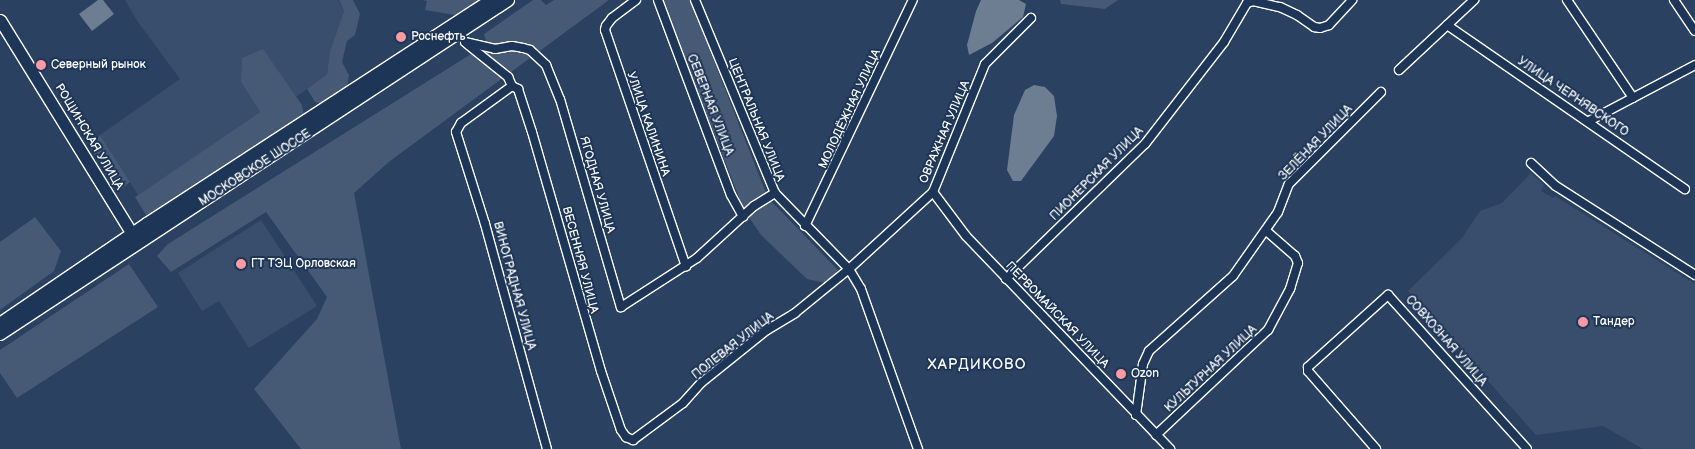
<!DOCTYPE html>
<html>
<head>
<meta charset="utf-8">
<style>
  body { margin:0 }
  #map { position:relative; width:1695px; height:449px; overflow:hidden; background:#2a4161; font-family:"Balsamiq Sans",sans-serif }
  div>[style] { position:absolute }
  .built>* { inset:0; background:#394e6c }
  .green>* { inset:0; background:#465975 }
  .water>* { inset:0; background:#6d7d92 }
  .roads { filter:drop-shadow(1px 0 #fff) drop-shadow(-1px 0 #fff) drop-shadow(0 1px #fff) drop-shadow(0 -1px #fff) }
  .minor>* { height:8px; margin:-4px; padding:0 4px; transform-origin:4px; border-radius:4px; background:#1d3557 }
  .secondary>* { height:11px; margin:-5.5px; padding:0 5.5px; transform-origin:5.5px; border-radius:5.5px; background:#1d3557 }
  .primary>* { height:12px; margin:-6px; padding:0 6px; transform-origin:6px; border-radius:6px; background:#1d3557 }
  .dots>* { width:14px; height:14px; translate:-50% -50%; box-sizing:border-box; border:2px solid #1d3557; border-radius:50% }
  span { translate:-50% -50%; white-space:nowrap; text-align:center; line-height:1.15; -webkit-text-stroke:4px #1d3557; paint-order:stroke }
  .poi-label { font-size:12px; color:#fff }
  .left { translate:0 -50%; text-align:left }
  .street-label { font-size:12px; color:#fff }
  .quarter-label { font-size:15px; color:#fff; letter-spacing:1px }
</style>
</head>
<body>
<div id="map">
  <div class="built">
    <div style="clip-path:polygon(125px 0,338px 0,344px 11px,330px 51px,327px 74px,296px 97px,263px 50px,241px 82px,260px 112px,138px 195px,100px 135px,180px 79px,138px 22px)"></div>
    <div style="clip-path:polygon(1531px 173px,1544px 185px,1541px 191px,1553px 198px,1555px 196px,1695px 284px,1695px 449px,1643px 449px,1603px 426px,1536px 435px,1408px 291px,1462px 238px,1480px 211px,1502px 203px)"></div>
    <div style="clip-path:polygon(261px 220px,317px 306px,249px 348px,219px 301px,202px 311px,178px 273px)"></div>
  </div>
  <div class="green">
    <div style="clip-path:polygon(339px 0,353px 0,360px 14px,355px 35px,347px 41px,342px 62px,349px 75px,347px 89px,323px 104px,315px 102px,307px 89px,327px 74px,330px 51px,344px 11px)"></div>
    <div style="clip-path:polygon(422px 0,478px 0,461px 16px,425px 10px,427px 1px)"></div>
    <div style="clip-path:polygon(533px 0,541px 0,546px 5px,554px 0,609px 0,390px 161px,354px 193px,401px 449px,301px 449px,254px 389px,317px 319px,327px 297px,266px 212px,171px 272px,157px 256px,168px 244px,487px 44px,484px 34px)"></div>
    <div style="clip-path:polygon(662px 0,690px 0,768px 198px,838px 270px,825px 283px,807px 279px,761px 235px,744px 210px)"></div>
    <div style="clip-path:polygon(1060px 0,1118px 0,1105px 9px,1061px 4px)"></div>
    <div style="clip-path:polygon(263px 49px,302px 105px,304px 116px,167px 204px,146px 215px,135px 197px,260px 112px,241px 82px,242px 58px)"></div>
    <div style="clip-path:polygon(100px 135px,130px 182px,119px 191px,88px 144px)"></div>
    <div style="clip-path:polygon(35px 217px,61px 251px,54px 271px,0 310px,0 242px)"></div>
    <div style="clip-path:polygon(129px 264px,158px 307px,17px 398px,0 373px,0 350px)"></div>
  </div>
  <div class="water">
    <div style="clip-path:polygon(98px 0,103px 0,114px 14px,92px 31px,79px 14px)"></div>
    <div style="clip-path:polygon(981px 0,1019px 0,1026px 4px,1023px 17px,992px 43px,969px 55px,967px 45px,976px 11px)"></div>
    <div style="clip-path:polygon(1034px 85px,1045px 87px,1054px 96px,1057px 116px,1054px 136px,1021px 181px,1013px 181px,1007px 170px,1014px 115px,1025px 90px)"></div>
  </div>
  <div class="roads">
    <div class="minor">
      <div style="left:636px;top:0;width:30px;rotate:143deg"></div>
      <div style="left:612px;top:18px;width:10px;rotate:127deg"></div>
      <div style="left:606px;top:26px;width:4px;rotate:104deg"></div>
      <div style="left:605px;top:30px;width:250px;rotate:71.1deg"></div>
      <div style="left:658px;top:0;width:208px;rotate:69.5deg"></div>
      <div style="left:731px;top:195px;width:25px;rotate:61deg"></div>
      <div style="left:695px;top:0;width:209px;rotate:67.5deg"></div>
      <div style="left:775px;top:193px;width:106px;rotate:45.8deg"></div>
      <div style="left:849px;top:269px;width:23px;rotate:59deg"></div>
      <div style="left:861px;top:289px;width:170px;rotate:70.4deg"></div>
      <div style="left:1567px;top:0;width:118px;rotate:56deg"></div>
      <div style="left:1674px;top:0;width:37px;rotate:56deg"></div>
      <div style="left:1447px;top:25px;width:289px;rotate:34.6deg"></div>
      <div style="left:465px;top:42px;width:31px;rotate:13deg"></div>
      <div style="left:495px;top:49px;width:17px;rotate:-10deg"></div>
      <div style="left:512px;top:46px;width:11px;rotate:10deg"></div>
      <div style="left:523px;top:48px;width:7px;rotate:16deg"></div>
      <div style="left:530px;top:50px;width:22px;rotate:43deg"></div>
      <div style="left:546px;top:65px;width:37px;rotate:68deg"></div>
      <div style="left:560px;top:99px;width:217px;rotate:73.7deg"></div>
      <div style="left:621px;top:307px;width:90px;rotate:-32.8deg"></div>
      <div style="left:697px;top:258px;width:77px;rotate:-42.4deg"></div>
      <div style="left:754px;top:206px;width:25px;rotate:-32deg"></div>
      <div style="left:467px;top:44px;width:53px;rotate:38.8deg"></div>
      <div style="left:508px;top:77px;width:10px;rotate:66deg"></div>
      <div style="left:1399px;top:70px;width:103px;rotate:-43deg"></div>
      <div style="left:512px;top:86px;width:7px;rotate:27deg"></div>
      <div style="left:518px;top:89px;width:45px;rotate:72deg"></div>
      <div style="left:532px;top:132px;width:249px;rotate:73.9deg"></div>
      <div style="left:601px;top:371px;width:62px;rotate:71.3deg"></div>
      <div style="left:621px;top:430px;width:9px;rotate:54deg"></div>
      <div style="left:626px;top:437px;width:8px;rotate:23deg"></div>
      <div style="left:633px;top:440px;width:62px;rotate:-36.5deg"></div>
      <div style="left:683px;top:403px;width:27px;rotate:-48deg"></div>
      <div style="left:701px;top:383px;width:85px;rotate:-38.8deg"></div>
      <div style="left:767px;top:330px;width:33px;rotate:-31deg"></div>
      <div style="left:795px;top:313px;width:70px;rotate:-39.2deg"></div>
      <div style="left:849px;top:269px;width:114px;rotate:-42.5deg"></div>
      <div style="left:933px;top:192px;width:138px;rotate:-67.9deg"></div>
      <div style="left:985px;top:64px;width:65px;rotate:-45deg"></div>
      <div style="left:512px;top:86px;width:63px;rotate:144deg"></div>
      <div style="left:461px;top:123px;width:10px;rotate:119deg"></div>
      <div style="left:456px;top:132px;width:96px;rotate:72.5deg"></div>
      <div style="left:485px;top:224px;width:233px;rotate:74.6deg"></div>
      <div style="left:1589px;top:121px;width:120px;rotate:-27.8deg"></div>
      <div style="left:1531px;top:163px;width:34px;rotate:43deg"></div>
      <div style="left:1556px;top:186px;width:165px;rotate:32.6deg"></div>
      <div style="left:933px;top:192px;width:55px;rotate:53.1deg"></div>
      <div style="left:966px;top:236px;width:295px;rotate:46.2deg"></div>
      <div style="left:805px;top:226px;width:250px;rotate:-64.5deg"></div>
      <div style="left:1006px;top:279px;width:194px;rotate:-44.2deg"></div>
      <div style="left:1145px;top:144px;width:129px;rotate:-52.2deg"></div>
      <div style="left:1224px;top:42px;width:45px;rotate:-59.5deg"></div>
      <div style="left:1247px;top:3px;width:6px;rotate:-18deg"></div>
      <div style="left:1253px;top:1px;width:28px;rotate:13deg"></div>
      <div style="left:1280px;top:7px;width:19px;rotate:25deg"></div>
      <div style="left:1297px;top:15px;width:21px;rotate:35deg"></div>
      <div style="left:1314px;top:27px;width:6px;rotate:9deg"></div>
      <div style="left:1320px;top:28px;width:9px;rotate:-18deg"></div>
      <div style="left:1329px;top:25px;width:34px;rotate:-47deg"></div>
      <div style="left:1136px;top:415px;width:51px;rotate:-82.2deg"></div>
      <div style="left:1143px;top:364px;width:14px;rotate:-65deg"></div>
      <div style="left:1149px;top:351px;width:113px;rotate:-41.8deg"></div>
      <div style="left:1233px;top:276px;width:78px;rotate:-54.9deg"></div>
      <div style="left:1278px;top:212px;width:30px;rotate:-69deg"></div>
      <div style="left:1289px;top:184px;width:130px;rotate:-45deg"></div>
      <div style="left:1156px;top:435px;width:154px;rotate:-43.2deg"></div>
      <div style="left:1268px;top:330px;width:47px;rotate:-61.8deg"></div>
      <div style="left:1290px;top:289px;width:27px;rotate:-73deg"></div>
      <div style="left:1298px;top:263px;width:8px;rotate:-113deg"></div>
      <div style="left:1295px;top:256px;width:38px;rotate:-139deg"></div>
      <div style="left:1376px;top:449px;width:103px;rotate:-131.1deg"></div>
      <div style="left:1308px;top:371px;width:4px;rotate:-90deg"></div>
      <div style="left:1308px;top:367px;width:108px;rotate:-42deg"></div>
      <div style="left:1388px;top:295px;width:207px;rotate:47.9deg"></div>
    </div>
    <div class="secondary">
      <div style="left:0;top:20px;width:259px;rotate:58.3deg"></div>
    </div>
    <div class="primary">
      <div style="left:0;top:324px;width:178px;rotate:-34.2deg"></div>
      <div style="left:147px;top:224px;width:411px;rotate:-33deg"></div>
      <div style="left:0;top:334px;width:608px;rotate:-33.32deg"></div>
    </div>
  </div>
  <div class="dots">
    <div style="left:401px;top:37px;background:#ff9aa2"></div>
    <div style="left:41px;top:65px;background:#ff9aa2"></div>
    <div style="left:241px;top:264px;background:#ff9aa2"></div>
    <div style="left:1583px;top:322px;background:#ff9aa2"></div>
    <div style="left:1121px;top:374px;background:#ff9aa2"></div>
  </div>
  <div class="poi-label">
    <span class="left" style="left:411px;top:37px">Роснефть</span>
    <span class="left" style="left:51px;top:65px">Северный рынок</span>
    <span class="left" style="left:251px;top:264px">ГТ ТЭЦ Орловская</span>
    <span class="left" style="left:1593px;top:322px">Тандер</span>
    <span class="left" style="left:1131px;top:374px">Ozon</span>
  </div>
  <div class="street-label">
    <span style="left:1573px;top:97px;rotate:34deg">УЛИЦА ЧЕРНЯВСКОГО</span>
    <span style="left:710px;top:105px;rotate:69deg">СЕВЕРНАЯ УЛИЦА</span>
    <span style="left:850px;top:109px;rotate:-65deg">МОЛОДЁЖНАЯ УЛИЦА</span>
    <span style="left:756px;top:120px;rotate:68deg">ЦЕНТРАЛЬНАЯ УЛИЦА</span>
    <span style="left:648px;top:124px;rotate:71deg">УЛИЦА КАЛИНИНА</span>
    <span style="left:945px;top:132px;rotate:-67deg">ОВРАЖНАЯ УЛИЦА</span>
    <span style="left:89px;top:137px;rotate:59deg">РОЩИНСКАЯ УЛИЦА</span>
    <span style="left:1316px;top:143px;rotate:-46deg">ЗЕЛЁНАЯ УЛИЦА</span>
    <span style="left:255px;top:168px;rotate:-33deg">МОСКОВСКОЕ ШОССЕ</span>
    <span style="left:1097px;top:174px;rotate:-45deg">ПИОНЕРСКАЯ УЛИЦА</span>
    <span style="left:597px;top:185px;rotate:74deg">ЯГОДНАЯ УЛИЦА</span>
    <span style="left:580px;top:260px;rotate:75deg">ВЕСЕННЯЯ УЛИЦА</span>
    <span style="left:514px;top:286px;rotate:75deg">ВИНОГРАДНАЯ УЛИЦА</span>
    <span style="left:1057px;top:315px;rotate:46deg">ПЕРВОМАЙСКАЯ УЛИЦА</span>
    <span style="left:1446px;top:341px;rotate:49deg">СОВХОЗНАЯ УЛИЦА</span>
    <span style="left:733px;top:346px;rotate:-38deg">ПОЛЕВАЯ УЛИЦА</span>
    <span style="left:1211px;top:369px;rotate:-43deg">КУЛЬТУРНАЯ УЛИЦА</span>
  </div>
  <div class="quarter-label">
    <span style="left:977px;top:365px">ХАРДИКОВО</span>
  </div>
</div>
</body>
</html>
